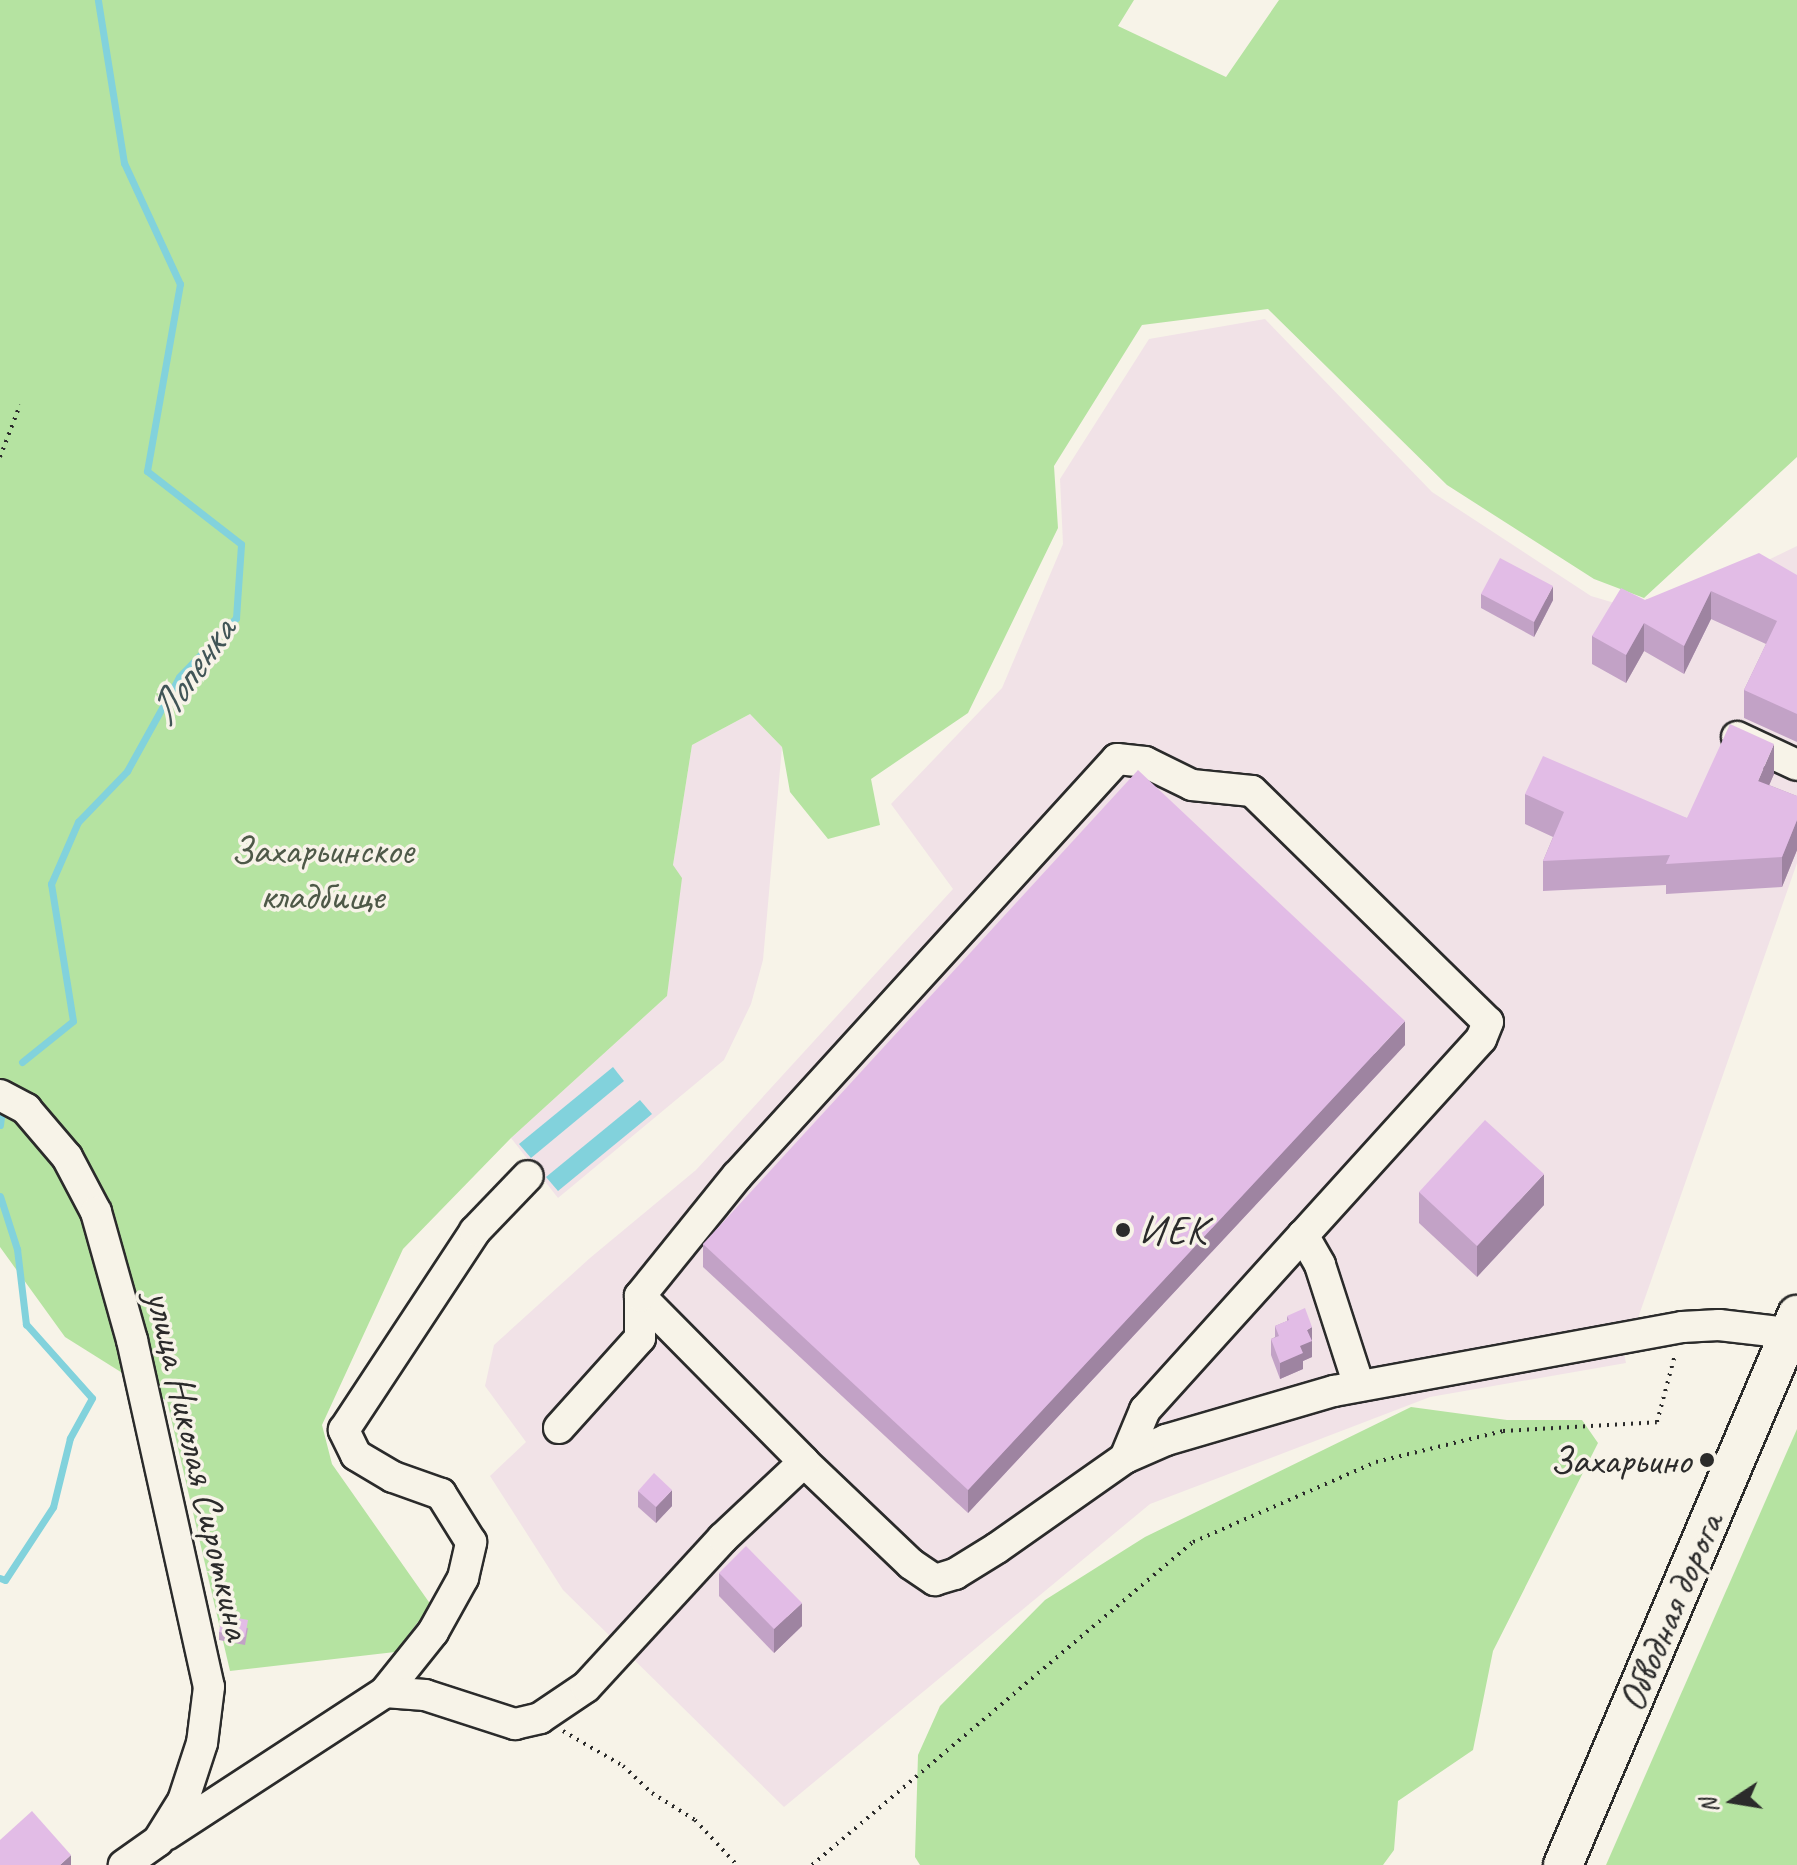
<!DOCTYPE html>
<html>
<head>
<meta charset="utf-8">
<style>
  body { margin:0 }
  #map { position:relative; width:1797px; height:1865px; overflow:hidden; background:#f7f3e8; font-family:Caveat,sans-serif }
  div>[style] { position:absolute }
  .built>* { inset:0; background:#f1e2e7 }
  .green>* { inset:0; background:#b5e3a1 }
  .water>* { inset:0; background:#82d2dc }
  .stream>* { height:7px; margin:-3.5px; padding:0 3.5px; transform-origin:3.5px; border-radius:3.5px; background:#82d2dc }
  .path>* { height:4px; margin-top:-2px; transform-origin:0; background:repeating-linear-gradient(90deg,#2b2b2b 0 2px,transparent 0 8px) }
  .roads { filter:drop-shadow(2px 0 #2b2b2b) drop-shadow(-2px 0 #2b2b2b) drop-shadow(0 2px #2b2b2b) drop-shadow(0 -2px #2b2b2b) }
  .minor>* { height:30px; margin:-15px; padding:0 15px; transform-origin:15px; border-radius:15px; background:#f7f3e8 }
  .major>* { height:38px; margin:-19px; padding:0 19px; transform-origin:19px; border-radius:19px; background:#f7f3e8 }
  .wall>* { inset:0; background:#c2a2c6 }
  .shaded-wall>* { inset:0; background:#9e84a1 }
  .building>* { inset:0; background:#e2bce6 }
  .dots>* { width:22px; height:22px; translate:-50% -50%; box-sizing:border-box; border:4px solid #f7f3e8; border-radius:50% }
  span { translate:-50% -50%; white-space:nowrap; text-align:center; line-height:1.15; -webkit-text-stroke:7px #f7f3e8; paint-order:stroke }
  .park-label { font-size:40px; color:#4e5948 }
  .poi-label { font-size:40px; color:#2b2b2b }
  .left { translate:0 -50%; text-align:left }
  .right { translate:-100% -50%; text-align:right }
  .street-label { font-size:40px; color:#2b2b2b }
  .water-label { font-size:42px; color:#415557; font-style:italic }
  .north { position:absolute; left:1693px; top:1761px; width:80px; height:80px; -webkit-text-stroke:6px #f7f3e8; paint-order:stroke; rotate:258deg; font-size:22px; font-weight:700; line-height:32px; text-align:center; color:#2b2b2b }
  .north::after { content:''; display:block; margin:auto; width:28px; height:36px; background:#2b2b2b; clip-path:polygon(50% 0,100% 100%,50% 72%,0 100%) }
</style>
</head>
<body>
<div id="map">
  <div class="built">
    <div style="clip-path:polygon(1265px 319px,1432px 492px,1591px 596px,1655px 615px,1797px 546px,1797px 863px,1638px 1318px,1618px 1324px,1626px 1363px,1430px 1397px,1150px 1504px,784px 1807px,563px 1590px,490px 1476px,526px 1442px,485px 1386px,494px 1345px,590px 1258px,696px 1170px,953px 889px,891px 804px,1002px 688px,1063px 544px,1060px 479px,1149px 339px)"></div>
    <div style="clip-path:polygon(750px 714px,782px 747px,763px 960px,751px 1004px,724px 1060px,558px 1198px,511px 1138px,667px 996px,673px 865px,692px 745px)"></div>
  </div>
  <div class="green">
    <div style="clip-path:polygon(0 0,1134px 0,1118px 26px,1226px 77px,1279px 0,1797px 0,1797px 457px,1644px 598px,1594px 579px,1447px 485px,1268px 309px,1142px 325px,1054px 466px,1058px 528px,968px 713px,871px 779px,880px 825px,828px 839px,790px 792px,782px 747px,750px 714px,692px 745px,673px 865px,682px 878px,667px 996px,511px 1138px,403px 1249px,322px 1425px,332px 1464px,431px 1605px,395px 1652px,230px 1671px,167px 1401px,65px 1337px,0 1247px)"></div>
    <div style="clip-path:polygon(1411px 1407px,1507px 1420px,1582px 1420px,1598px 1443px,1493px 1651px,1473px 1750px,1398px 1801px,1394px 1850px,1383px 1865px,920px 1865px,915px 1857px,918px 1755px,940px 1706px,1045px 1600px,1145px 1537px)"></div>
    <div style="clip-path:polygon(1797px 1429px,1797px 1865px,1606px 1865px)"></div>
  </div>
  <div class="water">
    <div style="clip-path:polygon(613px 1067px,624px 1081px,531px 1158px,519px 1144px)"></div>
    <div style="clip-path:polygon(640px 1100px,652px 1114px,558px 1191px,546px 1177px)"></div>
  </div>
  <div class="stream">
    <div style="left:22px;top:1062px;width:65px;rotate:-38.8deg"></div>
    <div style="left:73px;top:1021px;width:139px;rotate:-99.1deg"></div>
    <div style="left:51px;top:884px;width:68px;rotate:-66.5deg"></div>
    <div style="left:78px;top:822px;width:71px;rotate:-46.1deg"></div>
    <div style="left:127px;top:771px;width:107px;rotate:-61deg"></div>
    <div style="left:179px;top:677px;width:82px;rotate:-46deg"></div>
    <div style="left:236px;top:618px;width:74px;rotate:-86.1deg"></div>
    <div style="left:241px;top:544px;width:119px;rotate:-142.2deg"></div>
    <div style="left:147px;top:471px;width:190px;rotate:-80deg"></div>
    <div style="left:180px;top:284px;width:133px;rotate:-114.8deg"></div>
    <div style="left:124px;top:163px;width:165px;rotate:-99.1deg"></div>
    <div style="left:0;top:1125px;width:17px;rotate:-83deg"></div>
    <div style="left:0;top:1196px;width:56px;rotate:72.2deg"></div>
    <div style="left:17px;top:1249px;width:76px;rotate:83.2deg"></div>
    <div style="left:26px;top:1324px;width:99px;rotate:48.3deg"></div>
    <div style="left:92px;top:1398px;width:46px;rotate:118.8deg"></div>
    <div style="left:70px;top:1438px;width:71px;rotate:103.8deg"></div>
    <div style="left:53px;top:1507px;width:87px;rotate:123.3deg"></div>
    <div style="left:5px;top:1580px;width:5px;rotate:-158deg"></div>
  </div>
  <div class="path">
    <div style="left:0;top:457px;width:56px;rotate:-69deg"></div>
    <div style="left:563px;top:1731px;width:69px;rotate:30.3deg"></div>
    <div style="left:623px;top:1766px;width:40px;rotate:43deg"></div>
    <div style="left:652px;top:1793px;width:51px;rotate:32.1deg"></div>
    <div style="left:695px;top:1820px;width:62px;rotate:47deg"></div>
    <div style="left:812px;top:1865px;width:499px;rotate:-40.3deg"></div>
    <div style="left:1193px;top:1542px;width:200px;rotate:-23.6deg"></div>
    <div style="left:1376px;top:1462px;width:131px;rotate:-13.7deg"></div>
    <div style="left:1503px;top:1431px;width:154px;rotate:-3.3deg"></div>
    <div style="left:1657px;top:1422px;width:69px;rotate:-75deg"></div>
  </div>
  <div class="roads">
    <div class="minor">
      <div style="left:1737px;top:737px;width:66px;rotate:25deg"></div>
      <div style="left:0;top:1095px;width:30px;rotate:28deg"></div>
      <div style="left:26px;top:1109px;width:63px;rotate:49.5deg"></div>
      <div style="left:67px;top:1157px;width:62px;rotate:62.2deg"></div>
      <div style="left:96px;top:1212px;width:133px;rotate:74.3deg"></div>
      <div style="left:132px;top:1340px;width:355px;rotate:77.5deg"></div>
      <div style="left:209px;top:1687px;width:56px;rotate:97.1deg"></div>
      <div style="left:202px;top:1743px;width:61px;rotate:108.1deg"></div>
      <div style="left:183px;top:1801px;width:47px;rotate:122deg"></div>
      <div style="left:158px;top:1841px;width:42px;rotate:144.8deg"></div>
      <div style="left:640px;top:1296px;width:233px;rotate:45.3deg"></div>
      <div style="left:804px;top:1462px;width:148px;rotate:43.6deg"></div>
      <div style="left:911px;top:1564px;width:29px;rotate:34deg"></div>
      <div style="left:935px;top:1580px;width:21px;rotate:-17deg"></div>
      <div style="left:955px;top:1574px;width:49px;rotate:-31.8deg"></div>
      <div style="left:997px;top:1548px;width:156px;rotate:-35.1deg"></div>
      <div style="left:1125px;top:1458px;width:45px;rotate:-23.7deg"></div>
      <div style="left:1166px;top:1440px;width:175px;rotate:-16.3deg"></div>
      <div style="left:1334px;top:1391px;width:354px;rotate:-10.4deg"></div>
      <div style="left:1682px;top:1327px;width:37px;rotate:-3deg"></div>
      <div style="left:1719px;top:1325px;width:79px;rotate:6.6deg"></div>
      <div style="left:559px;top:1428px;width:121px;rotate:-48deg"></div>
      <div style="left:640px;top:1338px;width:42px;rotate:-90deg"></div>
      <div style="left:640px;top:1296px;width:154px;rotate:-51.1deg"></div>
      <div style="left:737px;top:1176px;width:564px;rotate:-47.66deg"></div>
      <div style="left:1117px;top:759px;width:28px;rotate:6deg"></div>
      <div style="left:1145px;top:762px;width:52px;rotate:26.1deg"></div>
      <div style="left:1192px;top:785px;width:60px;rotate:5.7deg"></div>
      <div style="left:1252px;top:791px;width:330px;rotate:44.4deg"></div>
      <div style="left:1488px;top:1022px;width:18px;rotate:112deg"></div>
      <div style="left:1481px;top:1039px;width:265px;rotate:132.2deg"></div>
      <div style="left:1303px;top:1235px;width:34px;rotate:60deg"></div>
      <div style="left:1320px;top:1265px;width:127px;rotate:72.1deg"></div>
      <div style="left:1125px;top:1458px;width:52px;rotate:-67.4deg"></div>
      <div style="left:1145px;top:1410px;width:236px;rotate:-47.9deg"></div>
      <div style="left:385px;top:1692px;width:77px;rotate:-51.3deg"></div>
      <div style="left:433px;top:1632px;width:62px;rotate:-60.9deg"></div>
      <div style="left:463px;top:1578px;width:37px;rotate:-77deg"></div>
      <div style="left:471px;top:1542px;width:57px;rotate:-122deg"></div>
      <div style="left:441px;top:1494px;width:51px;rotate:-160.5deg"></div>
      <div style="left:393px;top:1477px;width:43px;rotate:-149.3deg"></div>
      <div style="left:356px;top:1455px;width:28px;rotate:-116deg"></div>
      <div style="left:344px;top:1430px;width:238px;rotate:-56.6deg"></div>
      <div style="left:475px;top:1231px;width:76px;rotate:-46.1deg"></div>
      <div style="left:166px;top:1835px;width:262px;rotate:-33.1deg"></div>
      <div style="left:385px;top:1692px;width:40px;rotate:4.3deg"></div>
      <div style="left:425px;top:1695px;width:95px;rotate:17.9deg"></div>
      <div style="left:515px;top:1724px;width:26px;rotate:-13deg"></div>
      <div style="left:540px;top:1718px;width:55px;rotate:-34deg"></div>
      <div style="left:586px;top:1687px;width:202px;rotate:-47.4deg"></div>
      <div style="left:723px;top:1538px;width:111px;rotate:-43.2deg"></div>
    </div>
    <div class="major">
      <div style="left:1563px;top:1865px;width:598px;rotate:-66.95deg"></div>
    </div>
  </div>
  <div class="wall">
    <div style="clip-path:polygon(1797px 575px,1797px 742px,1744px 718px,1744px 690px,1766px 644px,1711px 619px,1684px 674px,1644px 651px,1626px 683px,1592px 664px,1592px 636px,1645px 600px)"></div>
    <div style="clip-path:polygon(1481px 594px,1553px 600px,1534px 637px,1481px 608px)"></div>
    <div style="clip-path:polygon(1774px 774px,1769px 785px,1797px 796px,1797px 850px,1782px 887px,1666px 894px,1666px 885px,1543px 891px,1543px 861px,1553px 837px,1525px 824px,1525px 794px,1687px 818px)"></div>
    <div style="clip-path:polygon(1405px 1045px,968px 1513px,703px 1267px,703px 1244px)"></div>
    <div style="clip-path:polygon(1419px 1192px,1544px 1205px,1477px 1277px,1419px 1223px)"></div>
    <div style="clip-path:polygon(1287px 1316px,1312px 1343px,1312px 1357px,1303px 1361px,1303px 1369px,1280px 1379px,1271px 1355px,1271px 1339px,1275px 1337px,1275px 1326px,1287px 1321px)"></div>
    <div style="clip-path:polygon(638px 1491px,672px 1506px,656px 1523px,638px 1507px)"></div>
    <div style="clip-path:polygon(719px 1573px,802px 1626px,774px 1653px,719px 1596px)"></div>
    <div style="clip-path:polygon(248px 1628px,245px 1645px,219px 1640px,219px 1632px)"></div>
  </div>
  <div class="shaded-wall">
    <div style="clip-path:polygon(1553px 586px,1553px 600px,1534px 637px,1534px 622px)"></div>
    <div style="clip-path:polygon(1711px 591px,1711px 619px,1684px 674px,1684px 646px)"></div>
    <div style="clip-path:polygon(1644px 623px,1644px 651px,1626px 683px,1626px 655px)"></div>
    <div style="clip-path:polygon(1774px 744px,1774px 774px,1758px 811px,1758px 781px)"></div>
    <div style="clip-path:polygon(1797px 820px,1797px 850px,1782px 887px,1782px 857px)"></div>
    <div style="clip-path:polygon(1405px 1021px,1405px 1045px,968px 1513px,968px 1490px)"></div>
    <div style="clip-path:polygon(1544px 1174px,1544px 1205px,1477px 1277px,1477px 1246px)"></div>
    <div style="clip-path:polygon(1312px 1327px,1312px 1357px,1303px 1361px,1303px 1369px,1280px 1379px,1280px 1363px,1300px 1346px,1307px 1330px)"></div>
    <div style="clip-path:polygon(672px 1490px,672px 1506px,656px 1523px,656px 1507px)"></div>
    <div style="clip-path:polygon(802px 1603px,802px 1626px,774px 1653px,774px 1629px)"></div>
    <div style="clip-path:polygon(71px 1855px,71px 1865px,60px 1865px)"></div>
  </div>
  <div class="building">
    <div style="clip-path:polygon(1759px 553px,1797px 575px,1797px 714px,1744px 690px,1777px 621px,1711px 591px,1684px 646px,1644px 623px,1626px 655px,1592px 636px,1621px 588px,1645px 600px)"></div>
    <div style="clip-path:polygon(1500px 558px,1553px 586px,1534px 622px,1481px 594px)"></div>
    <div style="clip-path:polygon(1730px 724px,1774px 744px,1758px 781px,1797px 796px,1797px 820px,1782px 857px,1666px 864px,1670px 855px,1543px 861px,1564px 812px,1525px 794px,1543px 756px,1687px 818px)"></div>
    <div style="clip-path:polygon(1138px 770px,1405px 1021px,968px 1490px,703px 1244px)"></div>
    <div style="clip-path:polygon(1485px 1120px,1544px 1174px,1477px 1246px,1419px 1192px)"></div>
    <div style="clip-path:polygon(1305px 1308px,1312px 1327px,1307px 1330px,1312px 1341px,1300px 1346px,1303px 1353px,1280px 1363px,1271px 1339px,1279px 1336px,1275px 1326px,1289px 1320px,1287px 1316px)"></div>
    <div style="clip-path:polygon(654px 1473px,672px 1490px,656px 1507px,638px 1491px)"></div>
    <div style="clip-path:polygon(746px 1546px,802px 1603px,774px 1629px,719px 1573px)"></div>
    <div style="clip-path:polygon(222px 1615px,248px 1620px,245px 1637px,219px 1632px)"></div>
    <div style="clip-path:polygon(32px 1811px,71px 1855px,60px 1865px,0 1865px,0 1840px)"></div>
  </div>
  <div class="dots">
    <div style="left:1123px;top:1230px;background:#2b2b2b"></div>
    <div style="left:1707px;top:1460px;background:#2b2b2b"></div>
  </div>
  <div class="park-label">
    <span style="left:322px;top:873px">Захарьинское<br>кладбище</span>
  </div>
  <div class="poi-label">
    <span class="left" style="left:1139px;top:1230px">ИЕК</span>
    <span class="right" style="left:1691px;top:1460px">Захарьино</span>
  </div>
  <div class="street-label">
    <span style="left:199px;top:1465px;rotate:77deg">улица Николая Сироткина</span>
    <span style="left:1670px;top:1612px;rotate:-67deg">Обводная дорога</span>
  </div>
  <div class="water-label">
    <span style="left:192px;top:672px;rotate:-55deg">Лопенка</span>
  </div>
  <div class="north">N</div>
</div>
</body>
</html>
